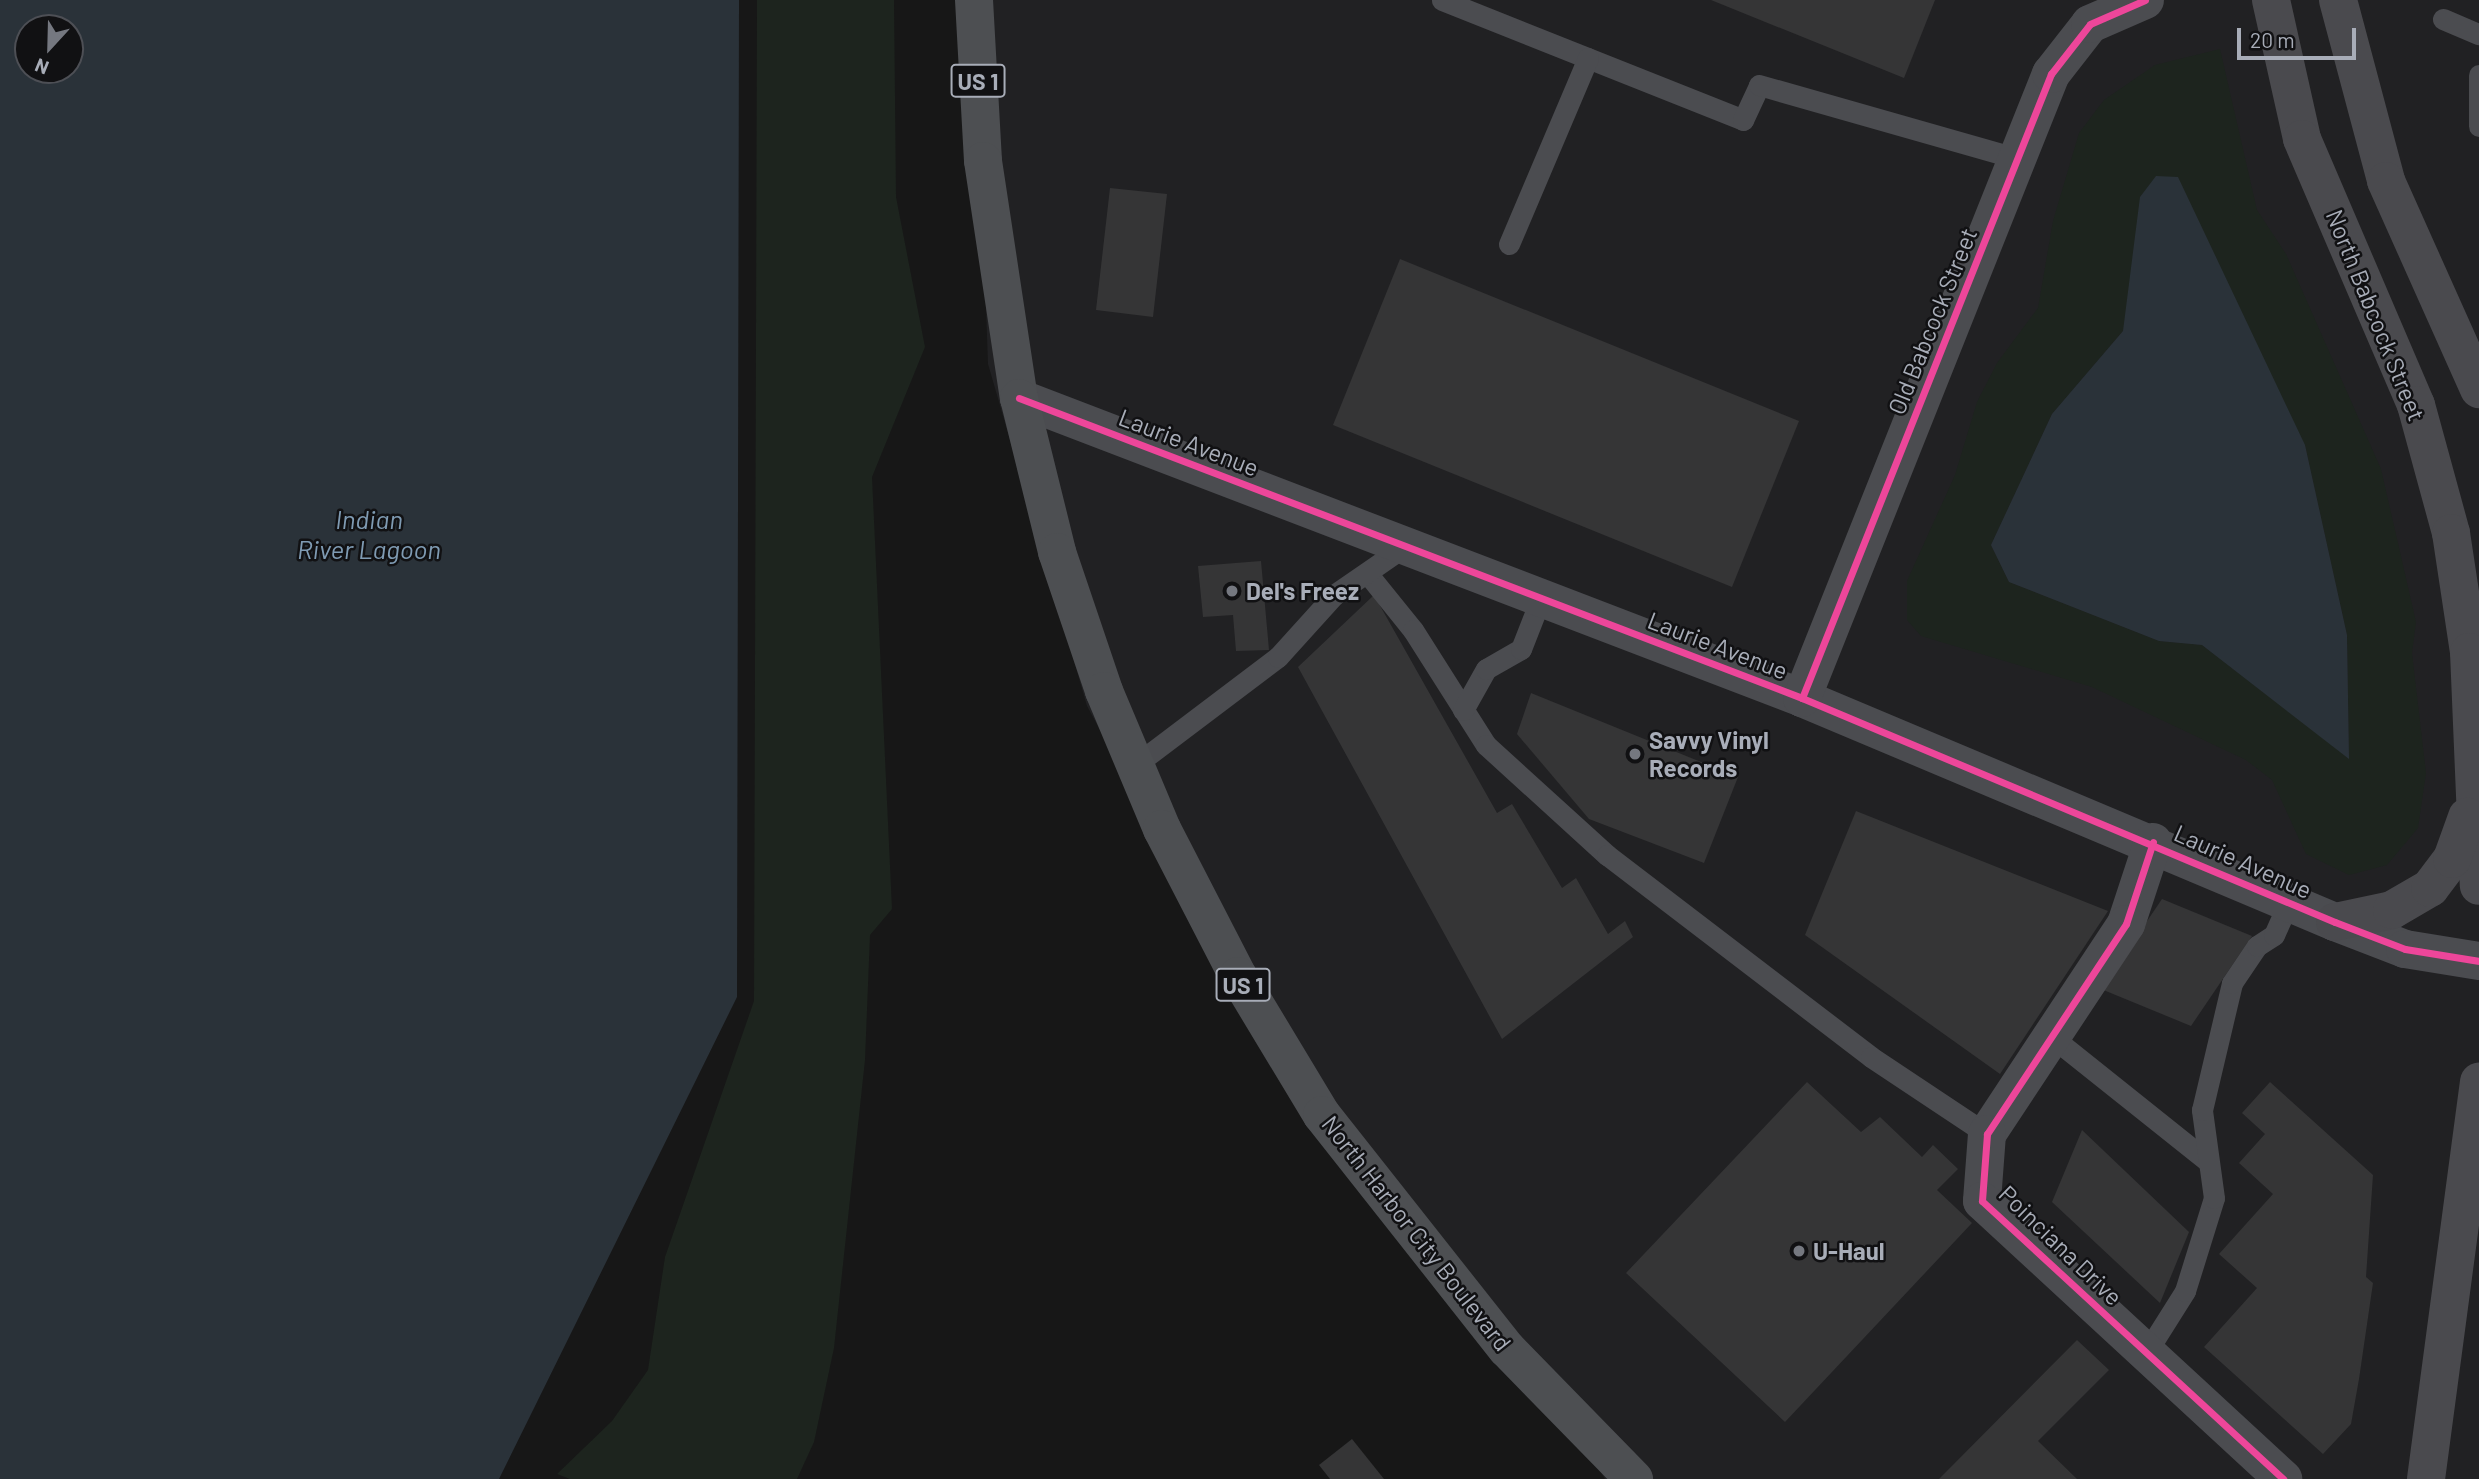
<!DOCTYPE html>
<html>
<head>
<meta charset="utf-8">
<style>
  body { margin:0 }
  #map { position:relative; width:2479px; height:1479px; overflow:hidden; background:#171717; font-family:Barlow,sans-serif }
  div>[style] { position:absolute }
  .built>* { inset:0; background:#212123 }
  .green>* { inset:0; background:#1d241e }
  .water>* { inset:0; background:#2a3239 }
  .building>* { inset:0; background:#353536 }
  .service>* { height:21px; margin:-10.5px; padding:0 10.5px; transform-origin:10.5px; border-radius:10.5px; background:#4b4c50 }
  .minor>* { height:38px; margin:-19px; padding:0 19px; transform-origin:19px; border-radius:19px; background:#4b4c50 }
  .secondary>* { height:38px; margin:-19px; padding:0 19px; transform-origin:19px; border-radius:19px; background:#4a4a4e }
  .primary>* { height:38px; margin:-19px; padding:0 19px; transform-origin:19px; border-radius:19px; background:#4d4f52 }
  .cycleway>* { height:7px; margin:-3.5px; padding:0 3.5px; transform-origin:3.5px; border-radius:3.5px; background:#ed469a }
  .dots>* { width:19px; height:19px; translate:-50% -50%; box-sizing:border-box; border:4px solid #111113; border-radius:50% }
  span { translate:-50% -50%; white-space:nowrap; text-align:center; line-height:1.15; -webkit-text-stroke:5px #111113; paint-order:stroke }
  .shield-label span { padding:2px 5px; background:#111113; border:2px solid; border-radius:5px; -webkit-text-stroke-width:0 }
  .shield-label { font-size:23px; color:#a8adb8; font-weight:700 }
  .street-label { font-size:24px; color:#a8adb8 }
  .poi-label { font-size:24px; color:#a8adb8; font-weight:700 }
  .left { translate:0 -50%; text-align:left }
  .water-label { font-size:26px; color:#7f9bb3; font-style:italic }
  .north { position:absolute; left:14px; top:14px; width:70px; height:70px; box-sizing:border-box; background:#111113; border:2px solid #4d4f55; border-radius:50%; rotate:202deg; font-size:19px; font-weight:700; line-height:28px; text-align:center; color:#a8adb8 }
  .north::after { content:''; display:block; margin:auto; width:24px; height:32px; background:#757880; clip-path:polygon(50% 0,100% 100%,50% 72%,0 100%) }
  .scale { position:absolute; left:2237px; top:28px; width:119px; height:32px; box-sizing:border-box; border:4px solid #a8adb8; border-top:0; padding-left:9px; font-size:21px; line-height:24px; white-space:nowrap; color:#a8adb8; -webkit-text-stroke:5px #111113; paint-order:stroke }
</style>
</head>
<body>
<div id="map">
  <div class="built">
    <div style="clip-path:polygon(975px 0,2479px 0,2479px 1479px,1605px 1479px,1559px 1404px,1304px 1108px,1087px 706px,988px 364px)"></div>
  </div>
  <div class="green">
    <div style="clip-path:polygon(757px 0,894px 0,896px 197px,925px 347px,872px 477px,892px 909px,870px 935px,865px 1060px,834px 1348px,814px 1442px,797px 1479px,570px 1479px,557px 1474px,612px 1421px,648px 1370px,665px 1257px,754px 1001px)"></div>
    <div style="clip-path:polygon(evenodd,2220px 49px,2257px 210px,2286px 254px,2381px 469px,2416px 622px,2412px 653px,2426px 773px,2418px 828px,2387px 865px,2349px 875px,2306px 854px,2272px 780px,2246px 760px,2092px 687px,1921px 636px,1907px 620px,1907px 581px,1955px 475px,1977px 402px,1997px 363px,2038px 308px,2053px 221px,2079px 133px,2104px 100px,2155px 65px,2220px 49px,2123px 331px,2305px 445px,2347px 635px,2349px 758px,2202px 645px,2159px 641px,2009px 582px,1991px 545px,2052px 414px,2123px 331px)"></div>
  </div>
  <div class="water">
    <div style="clip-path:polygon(evenodd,0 0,739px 0,737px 997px,499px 1479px,0 1479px,0 0,70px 28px,70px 70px,28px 70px,28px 28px,70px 28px)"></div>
    <div style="clip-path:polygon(2156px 176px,2178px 177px,2305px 445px,2347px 635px,2349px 759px,2202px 645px,2159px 641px,2009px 582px,1991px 545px,2052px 414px,2123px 331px,2140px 197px)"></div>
  </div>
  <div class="building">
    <div style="clip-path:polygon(1711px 0,1935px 0,1904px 78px)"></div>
    <div style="clip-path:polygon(1110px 188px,1167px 194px,1153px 317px,1096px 310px)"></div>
    <div style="clip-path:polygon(1400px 259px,1799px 421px,1732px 587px,1333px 425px)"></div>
    <div style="clip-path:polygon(1261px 561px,1269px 650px,1236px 651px,1233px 615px,1203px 617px,1198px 566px)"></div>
    <div style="clip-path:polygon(1374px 595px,1497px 813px,1512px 804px,1562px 888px,1576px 878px,1608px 934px,1625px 921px,1633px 937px,1502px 1039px,1298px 667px)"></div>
    <div style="clip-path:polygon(1531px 693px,1738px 777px,1704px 863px,1589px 819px,1517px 734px)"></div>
    <div style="clip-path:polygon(1856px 811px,2108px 911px,2000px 1074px,1805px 935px)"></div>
    <div style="clip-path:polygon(2162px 899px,2252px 936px,2191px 1026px,2101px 989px)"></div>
    <div style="clip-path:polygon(1807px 1082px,1861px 1132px,1880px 1117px,1922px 1157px,1933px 1145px,1958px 1169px,1937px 1190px,1972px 1223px,1785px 1422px,1626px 1273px)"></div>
    <div style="clip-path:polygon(2270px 1082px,2373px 1175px,2366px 1277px,2373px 1283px,2359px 1379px,2351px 1424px,2323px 1454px,2204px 1347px,2257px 1288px,2219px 1254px,2273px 1194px,2239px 1163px,2265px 1134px,2242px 1113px)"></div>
    <div style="clip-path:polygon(2082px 1130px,2189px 1232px,2160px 1303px,2052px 1202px)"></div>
    <div style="clip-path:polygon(2077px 1340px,2109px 1370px,2038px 1441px,2077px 1479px,1939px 1479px)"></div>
    <div style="clip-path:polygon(1352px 1439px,1384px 1479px,1330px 1479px,1319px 1465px)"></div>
  </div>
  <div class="service">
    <div style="left:1442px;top:0;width:324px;rotate:21.7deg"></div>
    <div style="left:1743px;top:120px;width:38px;rotate:-65deg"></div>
    <div style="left:1759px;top:85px;width:269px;rotate:15.9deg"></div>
    <div style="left:2443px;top:19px;width:39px;rotate:23deg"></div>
    <div style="left:2479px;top:75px;width:51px;rotate:90deg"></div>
    <div style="left:1509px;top:244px;width:202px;rotate:-67deg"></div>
    <div style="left:1367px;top:573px;width:73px;rotate:51.1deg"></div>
    <div style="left:1413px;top:630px;width:136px;rotate:57.6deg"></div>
    <div style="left:1486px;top:745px;width:164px;rotate:42.3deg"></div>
    <div style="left:1607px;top:855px;width:332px;rotate:37.4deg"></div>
    <div style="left:1871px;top:1057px;width:139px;rotate:33.6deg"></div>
    <div style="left:1463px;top:710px;width:47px;rotate:-60.7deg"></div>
    <div style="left:1486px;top:669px;width:40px;rotate:-29.7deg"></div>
    <div style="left:1521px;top:649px;width:55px;rotate:-68.6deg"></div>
    <div style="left:1135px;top:765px;width:179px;rotate:-37.1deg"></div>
    <div style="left:1278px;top:657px;width:84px;rotate:-47.9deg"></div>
    <div style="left:1334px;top:595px;width:86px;rotate:-34.6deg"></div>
    <div style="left:2052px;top:1037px;width:197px;rotate:38.6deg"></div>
    <div style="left:2146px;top:1353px;width:73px;rotate:-57.8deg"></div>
    <div style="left:2185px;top:1291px;width:97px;rotate:-72.7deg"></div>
    <div style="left:2214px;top:1198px;width:89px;rotate:-97.8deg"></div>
    <div style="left:2202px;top:1110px;width:130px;rotate:-76.7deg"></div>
    <div style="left:2232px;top:983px;width:45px;rotate:-56deg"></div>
    <div style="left:2257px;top:946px;width:20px;rotate:-33deg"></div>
    <div style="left:2274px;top:935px;width:36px;rotate:-66deg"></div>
  </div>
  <div class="minor">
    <div style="left:1019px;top:398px;width:839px;rotate:20.96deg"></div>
    <div style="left:1802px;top:698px;width:578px;rotate:22.8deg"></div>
    <div style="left:2335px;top:922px;width:75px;rotate:21.1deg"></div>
    <div style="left:2405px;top:949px;width:75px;rotate:9.2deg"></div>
    <div style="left:1802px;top:698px;width:672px;rotate:-68.25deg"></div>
    <div style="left:2051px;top:74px;width:63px;rotate:-52deg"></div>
    <div style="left:2090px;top:24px;width:60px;rotate:-23.6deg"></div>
    <div style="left:2153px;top:842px;width:86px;rotate:108.2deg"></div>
    <div style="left:2126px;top:924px;width:252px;rotate:123.5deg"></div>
    <div style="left:1987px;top:1134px;width:67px;rotate:94.3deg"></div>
    <div style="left:1982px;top:1201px;width:410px;rotate:42.7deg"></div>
  </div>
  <div class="secondary">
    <div style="left:2271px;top:0;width:142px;rotate:77.4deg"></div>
    <div style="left:2302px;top:139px;width:289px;rotate:66.8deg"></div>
    <div style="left:2416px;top:405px;width:133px;rotate:74.7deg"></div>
    <div style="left:2451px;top:533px;width:120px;rotate:81.4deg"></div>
    <div style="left:2469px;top:652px;width:234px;rotate:87.6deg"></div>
    <div style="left:2338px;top:0;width:187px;rotate:75.1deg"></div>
    <div style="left:2386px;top:181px;width:228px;rotate:65.9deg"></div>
    <div style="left:2335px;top:922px;width:58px;rotate:-11.9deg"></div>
    <div style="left:2392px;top:910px;width:44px;rotate:-30.1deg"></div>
    <div style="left:2430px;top:888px;width:36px;rotate:-53deg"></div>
    <div style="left:2452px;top:859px;width:45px;rotate:-70.3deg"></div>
    <div style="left:2426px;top:1479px;width:401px;rotate:-82.4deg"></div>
  </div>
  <div class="primary">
    <div style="left:974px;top:0;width:161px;rotate:86.8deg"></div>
    <div style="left:983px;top:161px;width:240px;rotate:81.4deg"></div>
    <div style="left:1019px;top:398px;width:159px;rotate:76.1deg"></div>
    <div style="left:1057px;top:552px;width:147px;rotate:71.3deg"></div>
    <div style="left:1104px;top:691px;width:150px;rotate:67.2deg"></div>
    <div style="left:1162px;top:829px;width:165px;rotate:62.7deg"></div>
    <div style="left:1238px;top:976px;width:162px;rotate:58.9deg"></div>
    <div style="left:1322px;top:1115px;width:298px;rotate:51.7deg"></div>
    <div style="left:1507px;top:1349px;width:182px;rotate:45.7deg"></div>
  </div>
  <div class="cycleway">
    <div style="left:1019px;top:398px;width:839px;rotate:20.96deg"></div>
    <div style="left:1802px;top:698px;width:578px;rotate:22.8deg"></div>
    <div style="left:2335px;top:922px;width:75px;rotate:21.1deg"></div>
    <div style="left:2405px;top:949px;width:75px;rotate:9.2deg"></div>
    <div style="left:1802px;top:698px;width:672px;rotate:-68.25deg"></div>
    <div style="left:2051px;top:74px;width:63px;rotate:-52deg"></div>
    <div style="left:2090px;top:24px;width:60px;rotate:-23.6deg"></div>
    <div style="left:2153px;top:842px;width:86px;rotate:108.2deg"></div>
    <div style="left:2126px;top:924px;width:252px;rotate:123.5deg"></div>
    <div style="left:1987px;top:1134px;width:67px;rotate:94.3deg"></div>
    <div style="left:1982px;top:1201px;width:410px;rotate:42.7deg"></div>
  </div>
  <div class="dots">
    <div style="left:1232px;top:591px;background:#757880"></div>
    <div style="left:1635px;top:754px;background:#757880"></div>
    <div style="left:1799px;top:1251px;background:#757880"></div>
  </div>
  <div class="shield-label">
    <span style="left:978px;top:81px">US 1</span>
    <span style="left:1243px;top:985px">US 1</span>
  </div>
  <div class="street-label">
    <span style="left:2376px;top:315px;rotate:68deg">North Babcock Street</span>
    <span style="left:1932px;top:321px;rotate:-68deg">Old Babcock Street</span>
    <span style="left:1189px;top:442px;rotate:21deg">Laurie Avenue</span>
    <span style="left:1718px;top:645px;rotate:21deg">Laurie Avenue</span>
    <span style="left:2243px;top:861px;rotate:24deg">Laurie Avenue</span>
    <span style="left:1417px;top:1233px;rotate:52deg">North Harbor City Boulevard</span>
    <span style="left:2061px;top:1245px;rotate:44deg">Poinciana Drive</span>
  </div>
  <div class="poi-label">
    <span class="left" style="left:1246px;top:591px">Del's Freez</span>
    <span class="left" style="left:1649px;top:754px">Savvy Vinyl<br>Records</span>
    <span class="left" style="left:1813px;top:1251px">U-Haul</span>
  </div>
  <div class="water-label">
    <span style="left:369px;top:534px">Indian<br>River Lagoon</span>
  </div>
  <div class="north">N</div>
  <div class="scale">20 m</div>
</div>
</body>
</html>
